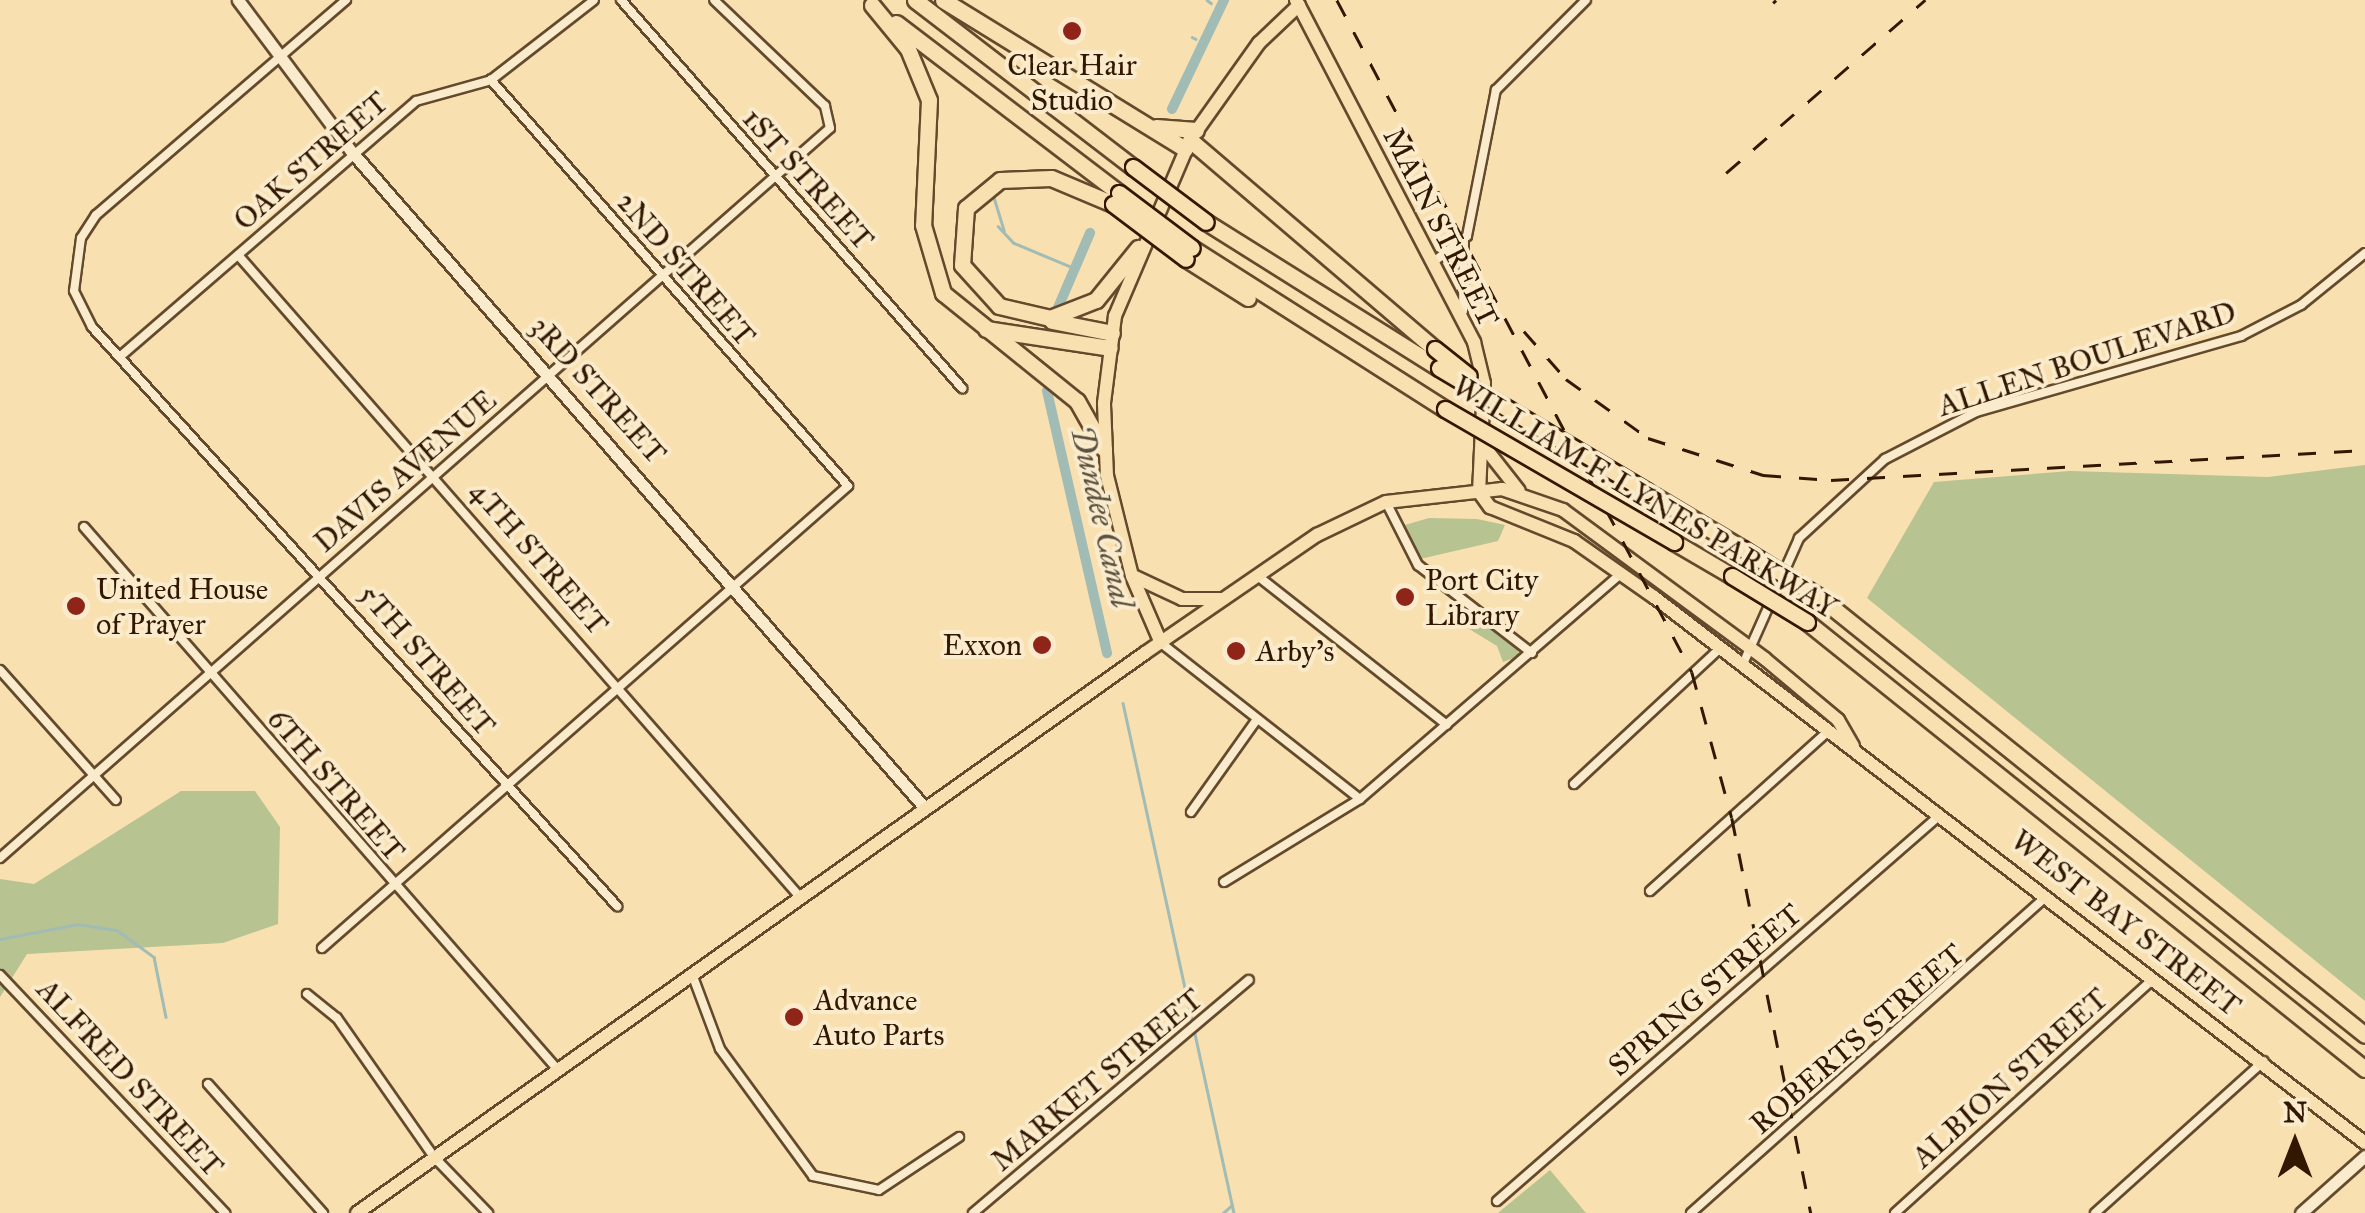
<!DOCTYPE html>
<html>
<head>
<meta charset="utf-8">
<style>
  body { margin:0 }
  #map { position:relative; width:2365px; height:1213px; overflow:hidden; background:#f8e0b0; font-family:"IM FELL Great Primer",serif }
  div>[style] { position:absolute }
  .green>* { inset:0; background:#b7c390 }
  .stream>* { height:2.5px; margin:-1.25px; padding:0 1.25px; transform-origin:1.25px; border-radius:1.25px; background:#a1bbb5 }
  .canal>* { height:10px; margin:-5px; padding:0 5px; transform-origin:5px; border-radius:5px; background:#a1bbb5 }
  .roads { filter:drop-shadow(2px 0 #644a2d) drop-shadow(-2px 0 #644a2d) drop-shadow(0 2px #644a2d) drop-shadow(0 -2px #644a2d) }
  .street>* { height:8px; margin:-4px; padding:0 4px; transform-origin:4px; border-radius:4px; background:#faebcc }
  .secondary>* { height:11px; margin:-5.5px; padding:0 5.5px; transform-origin:5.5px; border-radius:5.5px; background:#faebcc }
  .primary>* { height:12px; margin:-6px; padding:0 6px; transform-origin:6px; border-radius:6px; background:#f8e0b0 }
  .highway>* { height:15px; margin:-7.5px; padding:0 7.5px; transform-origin:7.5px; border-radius:7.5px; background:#f8e0b0 }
  .rail>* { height:2.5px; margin-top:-1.25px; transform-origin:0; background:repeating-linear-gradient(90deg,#331801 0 18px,transparent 0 36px) }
  .bridges { filter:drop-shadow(2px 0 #331801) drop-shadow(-2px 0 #331801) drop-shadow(0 2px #331801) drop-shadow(0 -2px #331801) }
  .highway-bridge>* { height:15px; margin:-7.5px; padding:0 7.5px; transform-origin:7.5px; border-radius:7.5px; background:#f8e0b0 }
  .dots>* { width:28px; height:28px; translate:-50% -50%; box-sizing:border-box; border:5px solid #faebcc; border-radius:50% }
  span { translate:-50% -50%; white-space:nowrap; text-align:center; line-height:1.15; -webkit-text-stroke:8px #faebcc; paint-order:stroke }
  .poi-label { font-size:30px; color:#331801 }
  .left { translate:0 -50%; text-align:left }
  .right { translate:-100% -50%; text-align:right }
  .street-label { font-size:30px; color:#331801 }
  .water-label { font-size:32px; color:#5a5140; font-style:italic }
  .north { position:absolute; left:2245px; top:1093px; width:100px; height:100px; -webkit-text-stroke:8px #faebcc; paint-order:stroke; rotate:0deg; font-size:28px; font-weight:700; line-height:40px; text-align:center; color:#331801 }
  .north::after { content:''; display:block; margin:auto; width:35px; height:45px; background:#331801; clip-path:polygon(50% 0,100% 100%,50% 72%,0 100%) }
</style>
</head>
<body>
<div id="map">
  <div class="green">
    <div style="clip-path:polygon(2365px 465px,2365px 1001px,1867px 598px,1934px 482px,2070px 471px,2268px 477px)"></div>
    <div style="clip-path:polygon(1429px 518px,1477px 519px,1505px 525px,1498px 541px,1420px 559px,1405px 525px)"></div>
    <div style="clip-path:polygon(1459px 605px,1518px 649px,1519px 656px,1503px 662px,1497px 646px,1448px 616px)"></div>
    <div style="clip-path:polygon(181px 791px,255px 791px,280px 827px,278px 924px,223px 943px,27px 954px,0 997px,0 879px,34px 884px)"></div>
    <div style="clip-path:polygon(1550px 1170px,1586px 1213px,1498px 1213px)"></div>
  </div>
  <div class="stream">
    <div style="left:1207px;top:0;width:5px;rotate:37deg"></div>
    <div style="left:1192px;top:37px;width:4px;rotate:27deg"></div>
    <div style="left:993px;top:194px;width:38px;rotate:73deg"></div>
    <div style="left:998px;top:226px;width:23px;rotate:47deg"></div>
    <div style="left:1014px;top:243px;width:65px;rotate:22.6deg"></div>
    <div style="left:1123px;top:703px;width:522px;rotate:77.72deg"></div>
    <div style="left:0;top:939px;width:79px;rotate:-10.9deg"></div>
    <div style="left:78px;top:924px;width:39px;rotate:9deg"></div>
    <div style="left:117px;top:930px;width:46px;rotate:36.1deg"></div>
    <div style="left:154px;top:957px;width:61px;rotate:78.7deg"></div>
    <div style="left:1223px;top:1213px;width:12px;rotate:-42deg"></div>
  </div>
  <div class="canal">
    <div style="left:1172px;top:109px;width:121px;rotate:-64.5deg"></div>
    <div style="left:1057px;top:310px;width:84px;rotate:-66.8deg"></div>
    <div style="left:1047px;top:391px;width:269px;rotate:77.1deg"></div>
  </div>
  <div class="roads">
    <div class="street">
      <div style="left:346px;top:0;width:330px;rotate:139.3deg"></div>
      <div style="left:96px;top:215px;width:27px;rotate:123deg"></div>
      <div style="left:81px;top:238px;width:53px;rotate:97.5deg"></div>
      <div style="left:74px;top:291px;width:40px;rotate:63.4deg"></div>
      <div style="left:92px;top:327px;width:782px;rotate:47.8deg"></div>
      <div style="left:621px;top:0;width:517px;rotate:48.69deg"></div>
      <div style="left:238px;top:255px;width:853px;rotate:48.8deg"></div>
      <div style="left:1432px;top:263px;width:44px;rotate:-37.6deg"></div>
      <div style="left:1467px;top:236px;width:149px;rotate:-78.8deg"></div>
      <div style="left:1496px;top:90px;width:127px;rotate:-45deg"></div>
      <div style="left:1463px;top:311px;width:70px;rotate:-89.2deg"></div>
      <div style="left:123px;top:354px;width:387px;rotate:-40.8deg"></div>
      <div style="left:416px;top:101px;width:78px;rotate:-15.6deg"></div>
      <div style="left:491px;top:80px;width:130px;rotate:-37.8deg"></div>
      <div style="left:1386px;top:502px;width:71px;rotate:63.1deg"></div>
      <div style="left:1418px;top:565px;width:144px;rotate:37.7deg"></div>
      <div style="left:84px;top:527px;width:721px;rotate:48.88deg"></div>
      <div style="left:1259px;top:577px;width:239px;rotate:38.2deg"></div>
      <div style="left:1161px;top:643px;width:253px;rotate:38.1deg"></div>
      <div style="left:1743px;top:664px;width:138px;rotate:-66deg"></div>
      <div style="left:1799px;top:538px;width:117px;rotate:-42.6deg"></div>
      <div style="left:1885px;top:459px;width:102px;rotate:-27.3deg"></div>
      <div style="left:1976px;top:412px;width:276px;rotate:-16deg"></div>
      <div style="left:2241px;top:336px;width:68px;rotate:-27.3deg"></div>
      <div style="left:2301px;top:305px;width:82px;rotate:-39.1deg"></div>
      <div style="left:0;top:670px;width:174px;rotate:48.3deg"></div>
      <div style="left:1574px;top:784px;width:197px;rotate:-42.9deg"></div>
      <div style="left:1191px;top:812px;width:114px;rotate:-54.6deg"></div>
      <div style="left:0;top:858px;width:1105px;rotate:-41.33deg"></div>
      <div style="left:830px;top:128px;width:23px;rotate:-103deg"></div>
      <div style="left:825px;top:106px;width:153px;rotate:-136.3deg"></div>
      <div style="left:1224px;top:882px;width:159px;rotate:-31.4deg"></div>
      <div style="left:1360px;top:799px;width:345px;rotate:-40.8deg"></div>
      <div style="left:1650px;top:891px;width:237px;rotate:-41.9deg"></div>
      <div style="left:322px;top:948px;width:700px;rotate:-41.29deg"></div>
      <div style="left:848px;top:486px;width:541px;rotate:-131.33deg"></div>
      <div style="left:692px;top:974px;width:80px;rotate:69.5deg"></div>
      <div style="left:720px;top:1049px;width:157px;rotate:53.8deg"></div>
      <div style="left:813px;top:1176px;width:67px;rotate:12deg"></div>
      <div style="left:879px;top:1190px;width:96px;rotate:-33.5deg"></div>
      <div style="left:0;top:975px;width:328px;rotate:46.6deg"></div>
      <div style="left:307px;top:994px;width:38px;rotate:39deg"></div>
      <div style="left:337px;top:1018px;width:169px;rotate:55.1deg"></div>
      <div style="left:434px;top:1157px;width:78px;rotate:46deg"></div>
      <div style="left:208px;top:1084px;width:173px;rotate:48.3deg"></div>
      <div style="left:1497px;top:1201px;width:586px;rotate:-41.06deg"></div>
      <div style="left:973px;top:1213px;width:361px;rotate:-40.2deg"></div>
      <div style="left:1691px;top:1213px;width:475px;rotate:-41.7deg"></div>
      <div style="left:1895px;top:1213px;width:347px;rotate:-42.2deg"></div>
      <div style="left:2095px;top:1213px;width:227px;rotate:-42deg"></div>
    </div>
    <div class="secondary">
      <div style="left:238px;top:0;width:189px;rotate:53.2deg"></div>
      <div style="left:351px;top:151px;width:872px;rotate:48.86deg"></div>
      <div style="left:2301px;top:1213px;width:86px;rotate:-41.7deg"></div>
    </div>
    <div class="primary">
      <div style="left:1296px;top:0;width:386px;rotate:62.5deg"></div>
      <div style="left:1474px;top:342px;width:42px;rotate:76.3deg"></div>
      <div style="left:1484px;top:383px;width:109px;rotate:92.6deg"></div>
      <div style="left:1479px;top:492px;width:19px;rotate:54deg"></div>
      <div style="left:1490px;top:507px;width:91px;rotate:22deg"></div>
      <div style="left:1574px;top:541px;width:98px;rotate:35deg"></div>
      <div style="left:1654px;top:597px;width:896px;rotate:37.52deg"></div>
      <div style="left:1486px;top:449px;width:53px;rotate:51.8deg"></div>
      <div style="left:1133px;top:576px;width:54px;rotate:25.1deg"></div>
      <div style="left:1182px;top:599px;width:41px"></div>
      <div style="left:1161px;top:643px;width:73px;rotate:-113.4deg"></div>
      <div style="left:1132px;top:576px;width:103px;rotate:-104deg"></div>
      <div style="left:1107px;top:476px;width:73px;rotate:-92.4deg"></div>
      <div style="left:1104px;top:403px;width:88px;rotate:-82.8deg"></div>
      <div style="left:1115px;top:316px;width:191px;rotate:-66.9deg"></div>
      <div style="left:1190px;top:140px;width:119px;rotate:-54.6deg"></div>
      <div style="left:1259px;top:43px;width:55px;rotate:-43.5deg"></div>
      <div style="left:357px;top:1213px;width:967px;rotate:-35.4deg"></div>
      <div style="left:1145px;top:653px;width:209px;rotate:-34.5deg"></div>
      <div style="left:1317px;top:535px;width:76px;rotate:-25.6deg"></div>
      <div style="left:1386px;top:502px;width:117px;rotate:-6.4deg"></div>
      <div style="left:1502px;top:489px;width:65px;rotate:19deg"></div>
      <div style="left:1563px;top:510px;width:251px;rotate:36.4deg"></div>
      <div style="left:1765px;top:659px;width:95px;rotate:39.9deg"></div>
      <div style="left:1838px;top:720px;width:30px;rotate:60deg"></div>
    </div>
    <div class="highway">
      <div style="left:915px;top:0;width:275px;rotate:37.5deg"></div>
      <div style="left:943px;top:0;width:284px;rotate:31.6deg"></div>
      <div style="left:872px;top:5px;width:57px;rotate:50.7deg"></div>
      <div style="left:908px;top:49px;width:55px;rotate:67.6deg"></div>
      <div style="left:929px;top:100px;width:125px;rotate:92.7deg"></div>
      <div style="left:923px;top:225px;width:71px;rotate:73.6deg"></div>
      <div style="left:943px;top:293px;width:172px;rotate:38.9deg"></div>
      <div style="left:1077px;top:401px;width:55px;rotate:60.6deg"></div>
      <div style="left:896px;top:23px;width:280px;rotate:37.3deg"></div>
      <div style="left:1156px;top:127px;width:40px;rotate:4.3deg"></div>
      <div style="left:1190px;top:140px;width:322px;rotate:40.5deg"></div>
      <div style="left:1113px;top:204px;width:67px;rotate:-157.2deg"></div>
      <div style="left:1051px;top:178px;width:51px;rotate:177.8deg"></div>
      <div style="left:1000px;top:180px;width:44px;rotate:140.5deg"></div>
      <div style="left:966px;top:208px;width:57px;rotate:94deg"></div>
      <div style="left:962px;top:265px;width:55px;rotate:47.9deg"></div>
      <div style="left:999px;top:306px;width:52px;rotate:13.2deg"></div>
      <div style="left:1050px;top:318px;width:49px;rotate:-21.4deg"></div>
      <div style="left:1096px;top:300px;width:67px;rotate:-51.1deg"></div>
      <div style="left:1206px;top:222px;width:275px;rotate:32.1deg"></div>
      <div style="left:1192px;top:248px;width:300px;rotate:32.5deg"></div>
      <div style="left:1186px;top:259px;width:73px;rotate:32.2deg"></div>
      <div style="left:1052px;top:321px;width:61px;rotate:11.3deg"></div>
      <div style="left:986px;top:329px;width:125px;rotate:8.7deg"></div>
      <div style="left:1646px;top:491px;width:113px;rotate:30.9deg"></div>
      <div style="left:1674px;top:542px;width:67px;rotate:30.4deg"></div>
      <div style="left:1818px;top:596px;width:701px;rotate:38.75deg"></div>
      <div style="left:1807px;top:622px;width:715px;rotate:38.7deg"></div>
    </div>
  </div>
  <div class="rail">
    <div style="left:1337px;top:0;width:760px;rotate:62.15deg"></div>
    <div style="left:1692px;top:672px;width:151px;rotate:74.7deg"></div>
    <div style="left:1732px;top:818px;width:403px;rotate:78.7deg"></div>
    <div style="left:1773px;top:3px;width:4px;rotate:-45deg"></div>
    <div style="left:1726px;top:173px;width:264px;rotate:-41deg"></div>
    <div style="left:1524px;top:331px;width:64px;rotate:48.8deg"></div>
    <div style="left:1566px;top:379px;width:101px;rotate:35.7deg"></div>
    <div style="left:1648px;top:438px;width:121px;rotate:17.8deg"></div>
    <div style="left:1763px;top:475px;width:68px;rotate:4.2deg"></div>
    <div style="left:1831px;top:480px;width:535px;rotate:-3.22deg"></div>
  </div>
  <div class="bridges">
    <div class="highway-bridge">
      <div style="left:1133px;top:167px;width:91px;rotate:37deg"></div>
      <div style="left:1119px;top:193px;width:91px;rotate:37deg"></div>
      <div style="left:1113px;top:204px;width:91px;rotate:37deg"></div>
      <div style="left:1435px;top:349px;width:43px;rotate:38.5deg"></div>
      <div style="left:1439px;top:368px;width:241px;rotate:30.7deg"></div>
      <div style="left:1445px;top:409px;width:265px;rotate:30.1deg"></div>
      <div style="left:1743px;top:549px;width:89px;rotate:32.1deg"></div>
      <div style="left:1732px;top:576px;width:88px;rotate:31.5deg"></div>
    </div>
  </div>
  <div class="dots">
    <div style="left:1072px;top:31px;background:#8f2418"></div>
    <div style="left:1405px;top:597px;background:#8f2418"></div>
    <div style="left:76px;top:606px;background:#8f2418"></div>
    <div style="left:1042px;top:645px;background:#8f2418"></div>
    <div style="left:1236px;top:651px;background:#8f2418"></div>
    <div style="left:794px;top:1017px;background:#8f2418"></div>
  </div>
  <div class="poi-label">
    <span style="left:1072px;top:82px">Clear Hair<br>Studio</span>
    <span class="left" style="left:1425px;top:597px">Port City<br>Library</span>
    <span class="left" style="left:96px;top:606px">United House<br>of Prayer</span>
    <span class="right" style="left:1022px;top:645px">Exxon</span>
    <span class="left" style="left:1256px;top:651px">Arby's</span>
    <span class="left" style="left:814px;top:1017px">Advance<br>Auto Parts</span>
  </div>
  <div class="street-label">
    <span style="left:311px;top:161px;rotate:-41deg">OAK STREET</span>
    <span style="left:808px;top:179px;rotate:48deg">1ST STREET</span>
    <span style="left:1441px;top:227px;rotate:63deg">MAIN STREET</span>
    <span style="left:686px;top:269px;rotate:49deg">2ND STREET</span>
    <span style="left:2087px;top:359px;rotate:-18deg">ALLEN BOULEVARD</span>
    <span style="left:598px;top:390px;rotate:48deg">3RD STREET</span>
    <span style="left:405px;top:471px;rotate:-41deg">DAVIS AVENUE</span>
    <span style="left:1645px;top:497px;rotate:31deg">WILLIAM F. LYNES PARKWAY</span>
    <span style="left:539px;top:558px;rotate:49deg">4TH STREET</span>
    <span style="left:427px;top:660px;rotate:49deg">5TH STREET</span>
    <span style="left:336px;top:785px;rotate:49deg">6TH STREET</span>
    <span style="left:2126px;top:923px;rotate:38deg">WEST BAY STREET</span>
    <span style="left:1705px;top:990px;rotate:-41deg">SPRING STREET</span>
    <span style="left:1857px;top:1039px;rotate:-41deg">ROBERTS STREET</span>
    <span style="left:130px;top:1078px;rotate:47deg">ALFRED STREET</span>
    <span style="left:2010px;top:1078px;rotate:-42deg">ALBION STREET</span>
    <span style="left:1097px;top:1080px;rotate:-40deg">MARKET STREET</span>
  </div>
  <div class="water-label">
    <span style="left:1101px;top:517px;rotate:77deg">Dundee Canal</span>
  </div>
  <div class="north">N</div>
</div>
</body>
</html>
